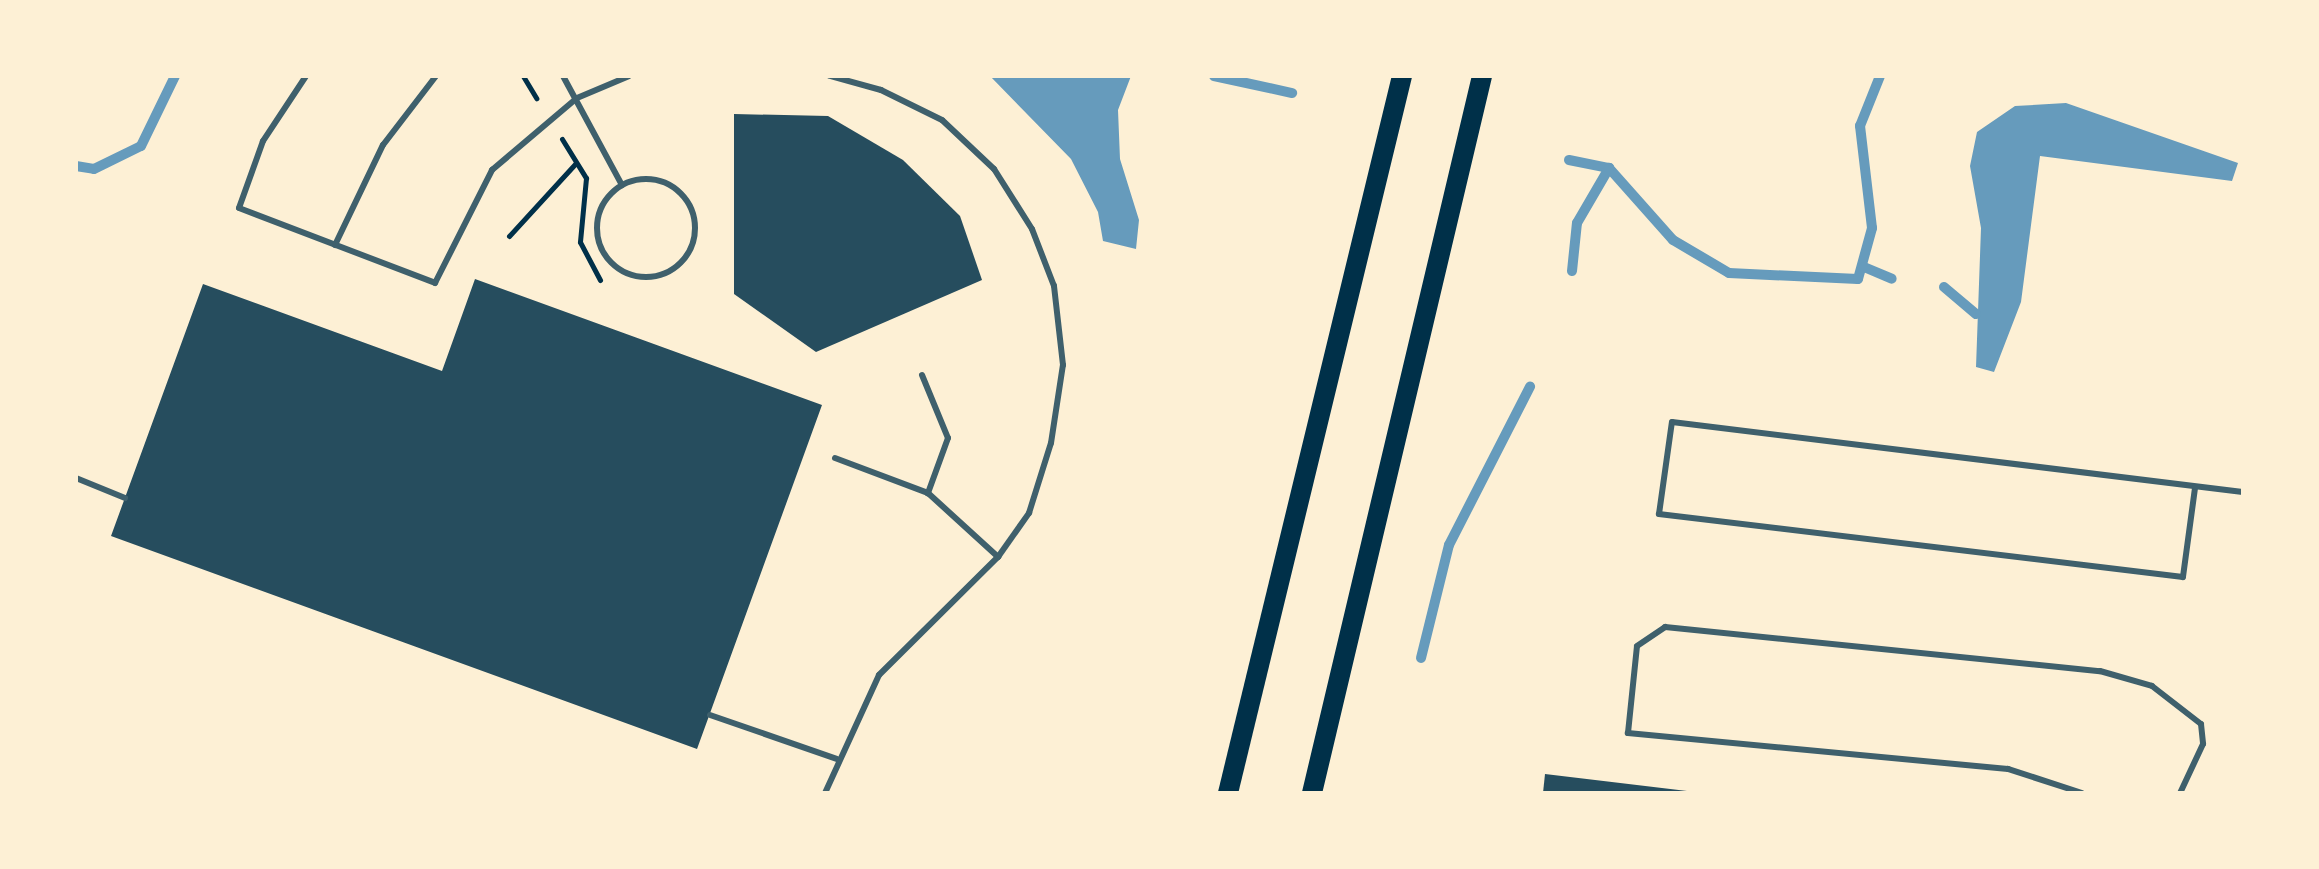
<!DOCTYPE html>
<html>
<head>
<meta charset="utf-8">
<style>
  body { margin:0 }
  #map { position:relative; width:2319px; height:869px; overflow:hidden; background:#fdf0d5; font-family:"Fira Sans Condensed",sans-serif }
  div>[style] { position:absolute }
  .water>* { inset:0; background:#669bbc }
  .stream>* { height:10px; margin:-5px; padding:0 5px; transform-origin:5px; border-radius:5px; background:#669bbc }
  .building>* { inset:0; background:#264d5e }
  .path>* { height:5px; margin:-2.5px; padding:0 2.5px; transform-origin:2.5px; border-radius:2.5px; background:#003049 }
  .service>* { height:6px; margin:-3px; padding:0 3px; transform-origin:3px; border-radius:3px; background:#3f606c }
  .service>.ring { margin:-3px; padding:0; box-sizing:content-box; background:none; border:6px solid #3f606c; border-radius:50% }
  .primary>* { height:20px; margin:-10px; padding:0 10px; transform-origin:10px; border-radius:10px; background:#003049 }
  span { translate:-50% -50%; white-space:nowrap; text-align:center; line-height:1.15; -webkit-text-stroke:6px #fdf0d5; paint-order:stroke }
  .frame { position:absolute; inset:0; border:78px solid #fdf0d5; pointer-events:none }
</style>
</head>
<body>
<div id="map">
  <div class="water">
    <div style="clip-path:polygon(990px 76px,1131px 76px,1118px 110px,1120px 159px,1139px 220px,1136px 249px,1103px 241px,1098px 212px,1071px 159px)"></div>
    <div style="clip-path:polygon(2066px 103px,2238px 163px,2232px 181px,2040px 156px,2021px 302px,1994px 372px,1976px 367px,1981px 228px,1970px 166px,1977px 132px,2015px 106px)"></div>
  </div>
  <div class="stream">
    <div style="left:1214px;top:76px;width:80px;rotate:12.3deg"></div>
    <div style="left:1569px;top:160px;width:41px;rotate:11.3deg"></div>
    <div style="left:1609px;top:168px;width:96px;rotate:48.4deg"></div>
    <div style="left:1673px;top:240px;width:65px;rotate:30.5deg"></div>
    <div style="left:1729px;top:273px;width:129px;rotate:2.7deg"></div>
    <div style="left:1858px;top:279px;width:53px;rotate:-74.6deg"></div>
    <div style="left:1872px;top:228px;width:103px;rotate:-96.7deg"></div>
    <div style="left:1860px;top:126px;width:54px;rotate:-68.2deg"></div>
    <div style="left:76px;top:166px;width:18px;rotate:9deg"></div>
    <div style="left:94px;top:169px;width:52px;rotate:-26.1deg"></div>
    <div style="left:141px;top:146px;width:78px;rotate:-64.1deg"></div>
    <div style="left:1864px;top:267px;width:30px;rotate:23deg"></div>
    <div style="left:1572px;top:271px;width:48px;rotate:-84.1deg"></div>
    <div style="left:1577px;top:223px;width:64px;rotate:-59.8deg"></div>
    <div style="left:1944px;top:287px;width:42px;rotate:40.2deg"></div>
    <div style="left:1421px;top:658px;width:116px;rotate:-76.1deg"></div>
    <div style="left:1449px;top:545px;width:178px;rotate:-62.9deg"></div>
  </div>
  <div class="building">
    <div style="clip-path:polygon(734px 114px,828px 116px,903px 160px,960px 216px,982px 280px,816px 352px,734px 294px)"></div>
    <div style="clip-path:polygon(475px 279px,822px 405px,697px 749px,111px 536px,203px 284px,442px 371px)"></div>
    <div style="clip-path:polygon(1545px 774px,1687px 791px,1687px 793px,1543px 793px)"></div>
  </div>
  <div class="path">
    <div style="left:523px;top:76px;width:26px;rotate:59deg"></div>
    <div style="left:562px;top:139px;width:46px;rotate:58.4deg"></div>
    <div style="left:586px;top:178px;width:64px;rotate:95.4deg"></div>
    <div style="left:580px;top:242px;width:43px;rotate:62.2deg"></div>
    <div style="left:509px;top:236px;width:99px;rotate:-47.5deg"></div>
  </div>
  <div class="service">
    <div style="left:306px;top:76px;width:78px;rotate:123.5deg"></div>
    <div style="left:263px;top:141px;width:71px;rotate:109.7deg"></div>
    <div style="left:239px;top:208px;width:210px;rotate:20.9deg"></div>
    <div style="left:435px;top:283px;width:127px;rotate:-63.2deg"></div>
    <div style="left:492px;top:170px;width:111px;rotate:-40.3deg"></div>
    <div style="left:577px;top:98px;width:56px;rotate:-22.9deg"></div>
    <div style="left:563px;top:76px;width:124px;rotate:61.6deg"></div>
    <div class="ring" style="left:597px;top:179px;width:92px;height:92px"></div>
    <div style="left:335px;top:245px;width:111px;rotate:-64.4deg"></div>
    <div style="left:383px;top:145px;width:87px;rotate:-52.5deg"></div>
    <div style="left:922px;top:375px;width:68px;rotate:67.6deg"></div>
    <div style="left:948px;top:438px;width:59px;rotate:110deg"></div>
    <div style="left:835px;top:458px;width:99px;rotate:20.6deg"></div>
    <div style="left:928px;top:493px;width:95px;rotate:42.4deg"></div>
    <div style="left:76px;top:478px;width:53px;rotate:22.2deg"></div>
    <div style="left:2195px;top:488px;width:90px;rotate:97.7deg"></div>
    <div style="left:2183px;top:577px;width:528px;rotate:-173.14deg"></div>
    <div style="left:1659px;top:514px;width:93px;rotate:-82deg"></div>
    <div style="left:1672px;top:422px;width:575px;rotate:6.99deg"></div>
    <div style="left:710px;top:715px;width:134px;rotate:19.1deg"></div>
    <div style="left:825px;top:793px;width:130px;rotate:-65.4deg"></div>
    <div style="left:879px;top:675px;width:168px;rotate:-44.8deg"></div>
    <div style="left:998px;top:557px;width:54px;rotate:-54.8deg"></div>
    <div style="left:1029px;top:513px;width:73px;rotate:-72.6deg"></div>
    <div style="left:1051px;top:443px;width:79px;rotate:-81.3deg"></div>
    <div style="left:1063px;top:365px;width:80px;rotate:-96.5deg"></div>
    <div style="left:1054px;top:286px;width:61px;rotate:-111.1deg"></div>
    <div style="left:1032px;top:229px;width:71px;rotate:-122.3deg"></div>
    <div style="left:994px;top:169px;width:71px;rotate:-136.7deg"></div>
    <div style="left:942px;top:120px;width:68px;rotate:-153.8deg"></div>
    <div style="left:881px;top:90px;width:53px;rotate:-164.6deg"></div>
    <div style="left:2082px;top:793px;width:78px;rotate:-162deg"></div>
    <div style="left:2008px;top:769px;width:382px;rotate:-174.6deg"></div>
    <div style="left:1628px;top:733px;width:87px;rotate:-84.1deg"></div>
    <div style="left:1637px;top:646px;width:34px;rotate:-34deg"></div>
    <div style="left:1665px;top:627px;width:437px;rotate:5.8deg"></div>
    <div style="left:2100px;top:671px;width:54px;rotate:16.1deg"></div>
    <div style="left:2152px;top:686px;width:62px;rotate:37.8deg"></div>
    <div style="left:2201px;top:724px;width:20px;rotate:84deg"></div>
    <div style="left:2203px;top:744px;width:54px;rotate:115.1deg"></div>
  </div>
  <div class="primary">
    <div style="left:1228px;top:793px;width:738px;rotate:-76.36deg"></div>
    <div style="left:1312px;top:793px;width:737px;rotate:-76.66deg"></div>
  </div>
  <div class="frame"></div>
</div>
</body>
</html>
